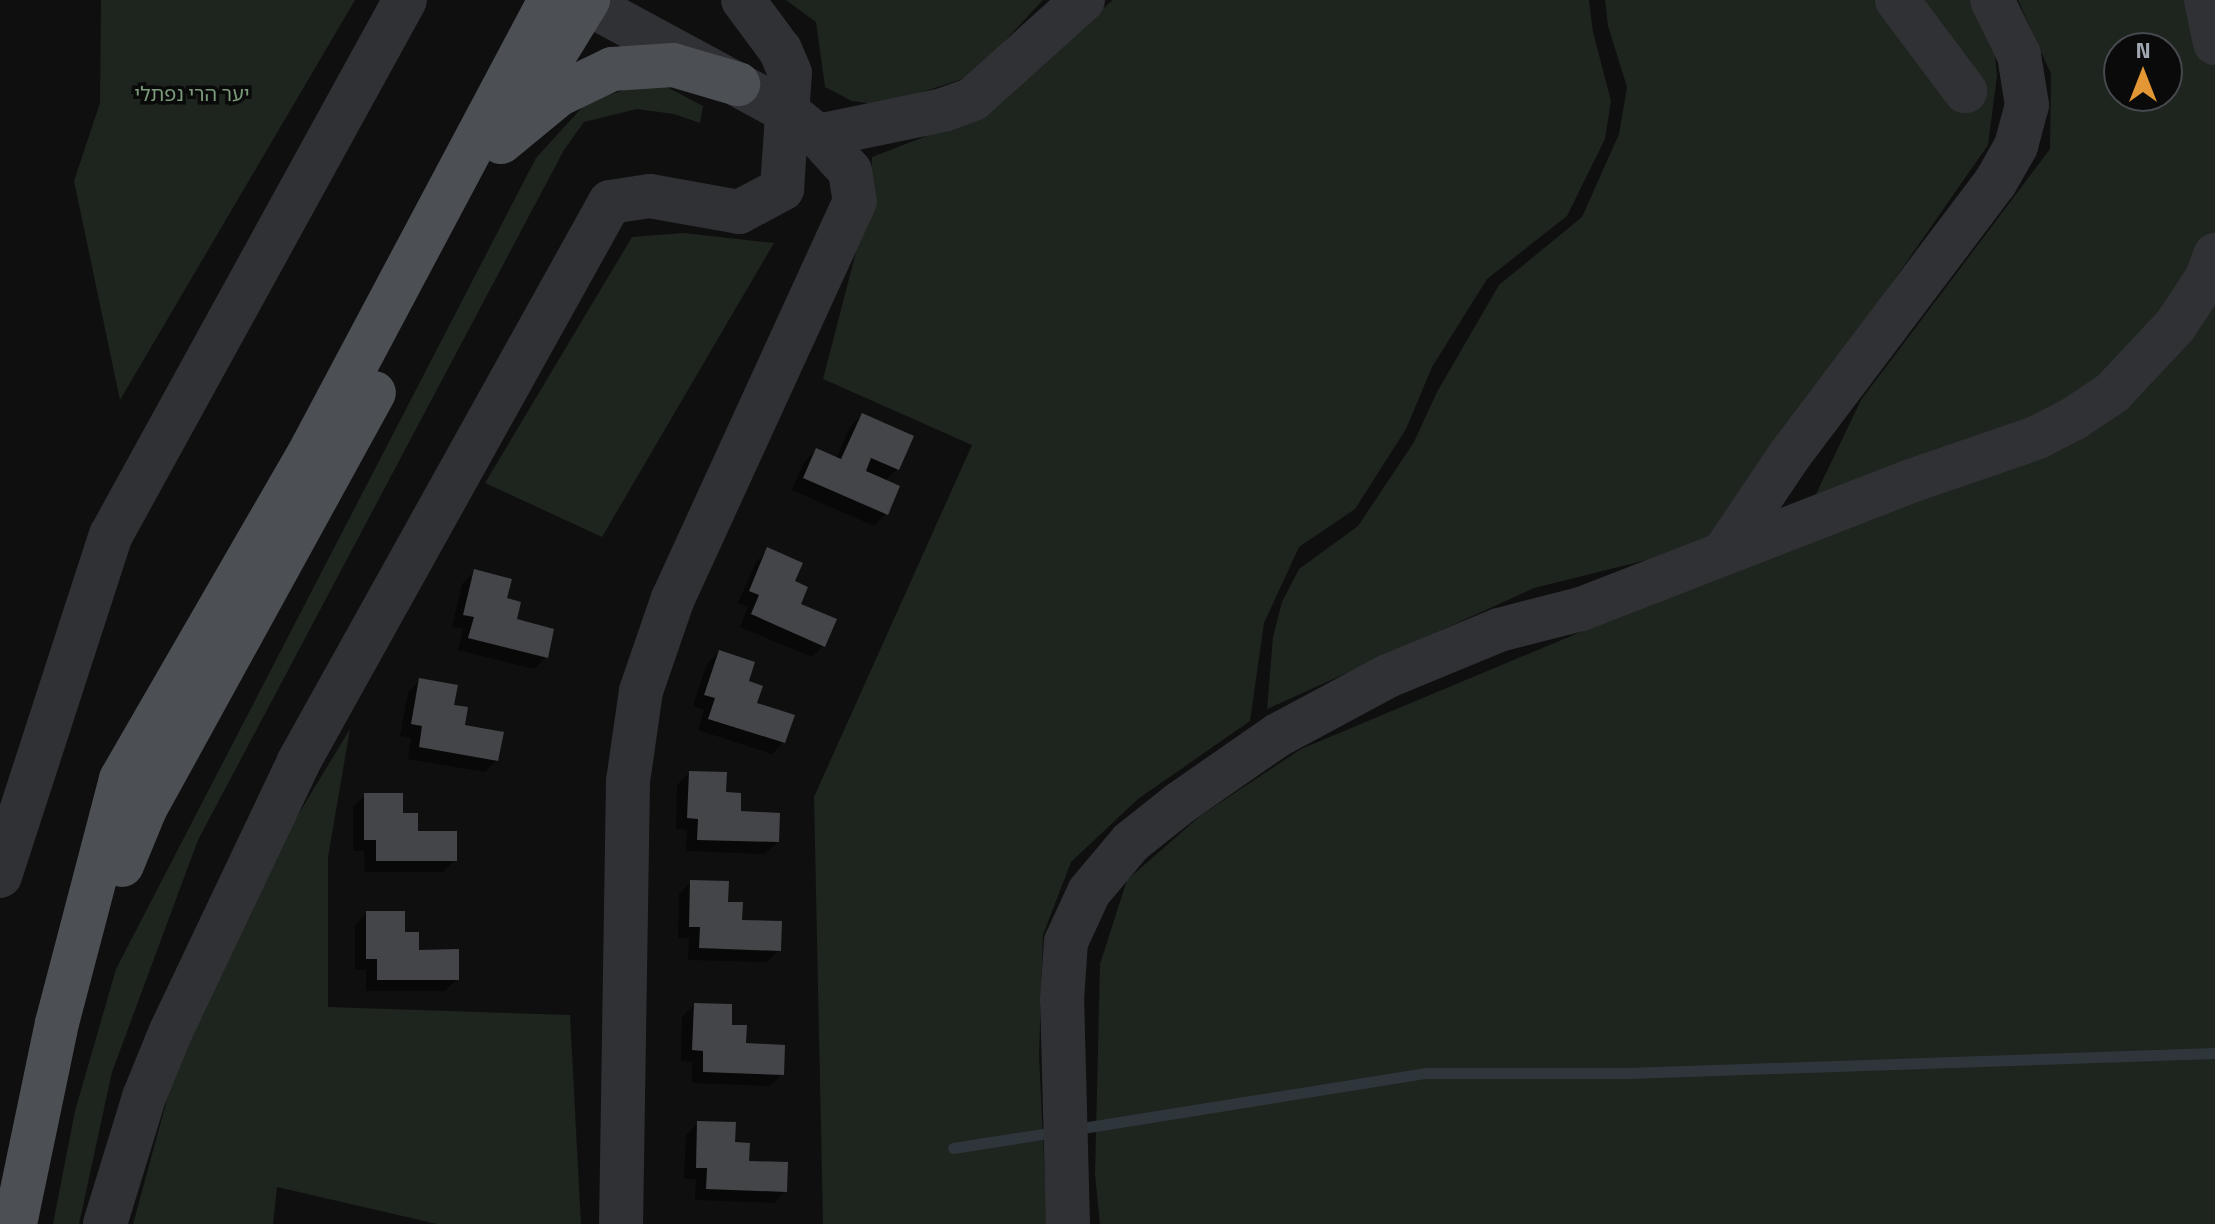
<!DOCTYPE html>
<html>
<head>
<meta charset="utf-8">
<style>
  body { margin:0 }
  #map { position:relative; width:2215px; height:1224px; overflow:hidden; background:#0f0f10; font-family:"Titillium Web","Noto Sans Hebrew",sans-serif }
  div>[style] { position:absolute }
  .green>* { inset:0; background:#1e241e }
  .shadow>* { inset:0; background:#0007 }
  .stream>* { height:11px; margin:-5.5px; padding:0 5.5px; transform-origin:5.5px; border-radius:5.5px; background:#2e363c }
  .building>* { inset:0; background:#434548 }
  .minor>* { height:44px; margin:-22px; padding:0 22px; transform-origin:22px; border-radius:22px; background:#303135 }
  .major>* { height:44px; margin:-22px; padding:0 22px; transform-origin:22px; border-radius:22px; background:#4c4f54 }
  span { translate:-50% -50%; white-space:nowrap; text-align:center; line-height:1.15; -webkit-text-stroke:7px #0a0a0b; paint-order:stroke }
  .park-label { font-size:20px; color:#7a9a79 }
  .north { position:absolute; left:2103px; top:32px; width:80px; height:80px; box-sizing:border-box; background:#0a0a0b; border:2px solid #46494d; border-radius:50%; rotate:0deg; font-size:22px; font-weight:700; line-height:32px; text-align:center; color:#a1a7b0 }
  .north::after { content:''; display:block; margin:auto; width:28px; height:36px; background:#e39734; clip-path:polygon(50% 0,100% 100%,50% 72%,0 100%) }
</style>
</head>
<body>
<div id="map">
  <div class="green">
    <div style="clip-path:polygon(101px 0,355px 0,120px 400px,74px 181px,100px 103px)"></div>
    <div style="clip-path:polygon(786px 0,1043px 0,972px 76px,882px 105px,852px 101px,825px 87px,816px 22px)"></div>
    <div style="clip-path:polygon(1113px 0,1589px 0,1593px 32px,1611px 101px,1605px 139px,1567px 216px,1487px 279px,1432px 367px,1406px 429px,1355px 509px,1299px 547px,1264px 623px,1250px 721px,1138px 799px,1071px 862px,1043px 935px,1039px 1055px,1047px 1224px,823px 1224px,814px 797px,972px 445px,823px 379px,870px 198px,872px 157px,973px 118px)"></div>
    <div style="clip-path:polygon(1605px 0,1974px 0,1993px 30px,1997px 76px,1988px 145px,1731px 514px,1699px 547px,1534px 588px,1267px 709px,1273px 637px,1282px 602px,1299px 569px,1358px 526px,1414px 442px,1437px 392px,1499px 285px,1582px 217px,1619px 134px,1627px 87px,1608px 26px)"></div>
    <div style="clip-path:polygon(evenodd,2018px 0,2215px 0,2215px 1224px,1100px 1224px,1095px 1175px,1100px 964px,1127px 880px,1200px 816px,1301px 749px,1602px 623px,1815px 496px,1861px 400px,2050px 149px,2051px 74px,2018px 0,2119px 48px,2167px 48px,2167px 96px,2119px 96px,2119px 48px)"></div>
    <div style="clip-path:polygon(667px 87px,703px 106px,700px 123px,674px 114px,637px 109px,584px 122px,564px 150px,198px 840px,112px 1072px,79px 1224px,53px 1224px,75px 1111px,116px 969px,536px 158px,587px 102px,627px 89px)"></div>
    <div style="clip-path:polygon(684px 233px,774px 243px,602px 537px,485px 483px,632px 237px)"></div>
    <div style="clip-path:polygon(350px 729px,328px 857px,328px 1007px,570px 1015px,581px 1224px,437px 1224px,277px 1187px,273px 1224px,133px 1224px,169px 1092px,224px 937px)"></div>
  </div>
  <div class="shadow">
    <div style="clip-path:polygon(862px 415px,897px 469px,885px 481px,886px 514px,874px 526px,792px 490px,804px 462px,816px 450px,836px 459px,850px 427px)"></div>
    <div style="clip-path:polygon(768px 550px,792px 582px,799px 605px,824px 645px,812px 657px,740px 627px,748px 607px,738px 603px,756px 562px)"></div>
    <div style="clip-path:polygon(474px 572px,546px 657px,534px 669px,458px 650px,463px 629px,452px 627px,462px 584px)"></div>
    <div style="clip-path:polygon(719px 652px,747px 682px,755px 704px,784px 742px,772px 754px,698px 730px,704px 710px,693px 706px,707px 664px)"></div>
    <div style="clip-path:polygon(420px 680px,497px 760px,485px 772px,408px 759px,411px 738px,400px 736px,408px 692px)"></div>
    <div style="clip-path:polygon(689px 773px,724px 794px,739px 813px,777px 842px,765px 854px,686px 851px,687px 830px,676px 829px,677px 785px)"></div>
    <div style="clip-path:polygon(365px 795px,401px 815px,416px 833px,455px 860px,443px 872px,365px 872px,364px 851px,353px 851px,353px 807px)"></div>
    <div style="clip-path:polygon(691px 882px,726px 904px,740px 922px,779px 950px,767px 962px,688px 960px,689px 938px,678px 938px,679px 894px)"></div>
    <div style="clip-path:polygon(367px 913px,403px 934px,417px 952px,457px 979px,445px 991px,366px 991px,366px 970px,355px 970px,355px 925px)"></div>
    <div style="clip-path:polygon(694px 1005px,730px 1027px,744px 1045px,782px 1074px,770px 1086px,692px 1083px,692px 1062px,681px 1061px,682px 1017px)"></div>
    <div style="clip-path:polygon(698px 1123px,747px 1163px,785px 1191px,774px 1203px,695px 1200px,696px 1179px,684px 1179px,686px 1135px)"></div>
  </div>
  <div class="stream">
    <div style="left:1076px;top:1129px;width:353px;rotate:-9.1deg"></div>
    <div style="left:1425px;top:1073px;width:203px"></div>
    <div style="left:1628px;top:1073px;width:587px;rotate:-1.95deg"></div>
    <div style="left:953px;top:1148px;width:103px;rotate:-8.9deg"></div>
  </div>
  <div class="building">
    <div style="clip-path:polygon(862px 413px,914px 436px,899px 470px,871px 458px,866px 471px,900px 486px,888px 515px,803px 478px,816px 448px,841px 459px)"></div>
    <div style="clip-path:polygon(767px 547px,803px 563px,795px 581px,808px 587px,801px 604px,837px 619px,825px 647px,751px 614px,759px 595px,749px 591px)"></div>
    <div style="clip-path:polygon(474px 569px,512px 579px,507px 598px,521px 602px,517px 619px,554px 629px,548px 658px,468px 638px,474px 617px,463px 615px)"></div>
    <div style="clip-path:polygon(719px 650px,755px 662px,749px 681px,763px 686px,757px 703px,795px 715px,785px 743px,708px 719px,715px 698px,704px 695px)"></div>
    <div style="clip-path:polygon(419px 678px,458px 685px,454px 705px,468px 707px,465px 725px,504px 732px,498px 761px,419px 747px,422px 726px,411px 724px)"></div>
    <div style="clip-path:polygon(689px 771px,727px 772px,726px 792px,741px 793px,741px 811px,780px 813px,779px 842px,697px 840px,698px 819px,687px 818px)"></div>
    <div style="clip-path:polygon(364px 793px,403px 793px,403px 813px,418px 813px,418px 831px,457px 831px,457px 861px,376px 861px,376px 840px,364px 840px)"></div>
    <div style="clip-path:polygon(690px 880px,729px 881px,728px 902px,743px 902px,742px 920px,782px 921px,781px 951px,699px 948px,700px 927px,689px 927px)"></div>
    <div style="clip-path:polygon(366px 911px,405px 911px,405px 932px,419px 932px,419px 950px,459px 949px,459px 980px,377px 980px,377px 959px,366px 959px)"></div>
    <div style="clip-path:polygon(694px 1003px,732px 1004px,732px 1025px,747px 1025px,746px 1043px,785px 1045px,784px 1075px,703px 1072px,703px 1051px,692px 1050px)"></div>
    <div style="clip-path:polygon(697px 1121px,736px 1122px,735px 1142px,750px 1143px,749px 1161px,788px 1162px,787px 1192px,706px 1189px,707px 1168px,696px 1168px)"></div>
  </div>
  <div class="minor">
    <div style="left:581px;top:0;width:235px;rotate:28.4deg"></div>
    <div style="left:788px;top:112px;width:38px;rotate:39deg"></div>
    <div style="left:818px;top:136px;width:47px;rotate:47.6deg"></div>
    <div style="left:850px;top:171px;width:30px;rotate:81deg"></div>
    <div style="left:855px;top:201px;width:437px;rotate:114.6deg"></div>
    <div style="left:673px;top:598px;width:98px;rotate:109deg"></div>
    <div style="left:641px;top:691px;width:91px;rotate:98.2deg"></div>
    <div style="left:628px;top:781px;width:443px;rotate:90.9deg"></div>
    <div style="left:1897px;top:0;width:114px;rotate:53.2deg"></div>
    <div style="left:2206px;top:0;width:44px;rotate:78.2deg"></div>
    <div style="left:818px;top:136px;width:128px;rotate:-11.7deg"></div>
    <div style="left:943px;top:110px;width:32px;rotate:-20deg"></div>
    <div style="left:973px;top:99px;width:148px;rotate:-42deg"></div>
    <div style="left:1723px;top:554px;width:118px;rotate:-56deg"></div>
    <div style="left:1789px;top:456px;width:342px;rotate:-53deg"></div>
    <div style="left:1995px;top:183px;width:43px;rotate:-60.4deg"></div>
    <div style="left:2016px;top:146px;width:42px;rotate:-75deg"></div>
    <div style="left:2027px;top:105px;width:51px;rotate:-99.1deg"></div>
    <div style="left:2019px;top:55px;width:61px;rotate:-116.1deg"></div>
    <div style="left:0;top:876px;width:359px;rotate:-72deg"></div>
    <div style="left:111px;top:535px;width:610px;rotate:-61.21deg"></div>
    <div style="left:105px;top:1224px;width:133px;rotate:-72.9deg"></div>
    <div style="left:144px;top:1097px;width:71px;rotate:-67.8deg"></div>
    <div style="left:171px;top:1031px;width:297px;rotate:-64.6deg"></div>
    <div style="left:298px;top:763px;width:642px;rotate:-60.92deg"></div>
    <div style="left:610px;top:202px;width:40px;rotate:-8.5deg"></div>
    <div style="left:650px;top:196px;width:90px;rotate:10.2deg"></div>
    <div style="left:739px;top:212px;width:49px;rotate:-28.1deg"></div>
    <div style="left:782px;top:189px;width:116px;rotate:-86.1deg"></div>
    <div style="left:790px;top:73px;width:25px;rotate:-113deg"></div>
    <div style="left:780px;top:50px;width:62px;rotate:-126.5deg"></div>
    <div style="left:1068px;top:1224px;width:224px;rotate:-91.5deg"></div>
    <div style="left:1062px;top:1000px;width:58px;rotate:-86.1deg"></div>
    <div style="left:1066px;top:942px;width:55px;rotate:-65.3deg"></div>
    <div style="left:1089px;top:892px;width:65px;rotate:-50deg"></div>
    <div style="left:1131px;top:842px;width:63px;rotate:-38.5deg"></div>
    <div style="left:1180px;top:803px;width:119px;rotate:-34.8deg"></div>
    <div style="left:1278px;top:735px;width:125px;rotate:-28.2deg"></div>
    <div style="left:1388px;top:676px;width:120px;rotate:-22.5deg"></div>
    <div style="left:1499px;top:630px;width:85px;rotate:-14.4deg"></div>
    <div style="left:1581px;top:609px;width:351px;rotate:-21.2deg"></div>
    <div style="left:1908px;top:482px;width:135px;rotate:-19deg"></div>
    <div style="left:2036px;top:438px;width:42px;rotate:-27.2deg"></div>
    <div style="left:2073px;top:419px;width:47px;rotate:-33.7deg"></div>
    <div style="left:2112px;top:393px;width:92px;rotate:-46.8deg"></div>
    <div style="left:2175px;top:326px;width:56px;rotate:-56.6deg"></div>
    <div style="left:2206px;top:279px;width:26px;rotate:-69deg"></div>
  </div>
  <div class="major">
    <div style="left:528px;top:98px;width:115px;rotate:-58.5deg"></div>
    <div style="left:501px;top:142px;width:74px;rotate:-39.5deg"></div>
    <div style="left:558px;top:95px;width:60px;rotate:-25.7deg"></div>
    <div style="left:612px;top:69px;width:61px;rotate:-3.8deg"></div>
    <div style="left:673px;top:65px;width:68px;rotate:16.3deg"></div>
    <div style="left:122px;top:865px;width:61px;rotate:-67.7deg"></div>
    <div style="left:145px;top:809px;width:475px;rotate:-61.2deg"></div>
    <div style="left:15px;top:1224px;width:205px;rotate:-78.2deg"></div>
    <div style="left:57px;top:1023px;width:252px;rotate:-75.3deg"></div>
    <div style="left:121px;top:779px;width:384px;rotate:-60deg"></div>
    <div style="left:313px;top:446px;width:505px;rotate:-62.01deg"></div>
  </div>
  <div class="park-label">
    <span style="left:192px;top:93px">יער הרי נפתלי</span>
  </div>
  <div class="north">N</div>
</div>
</body>
</html>
